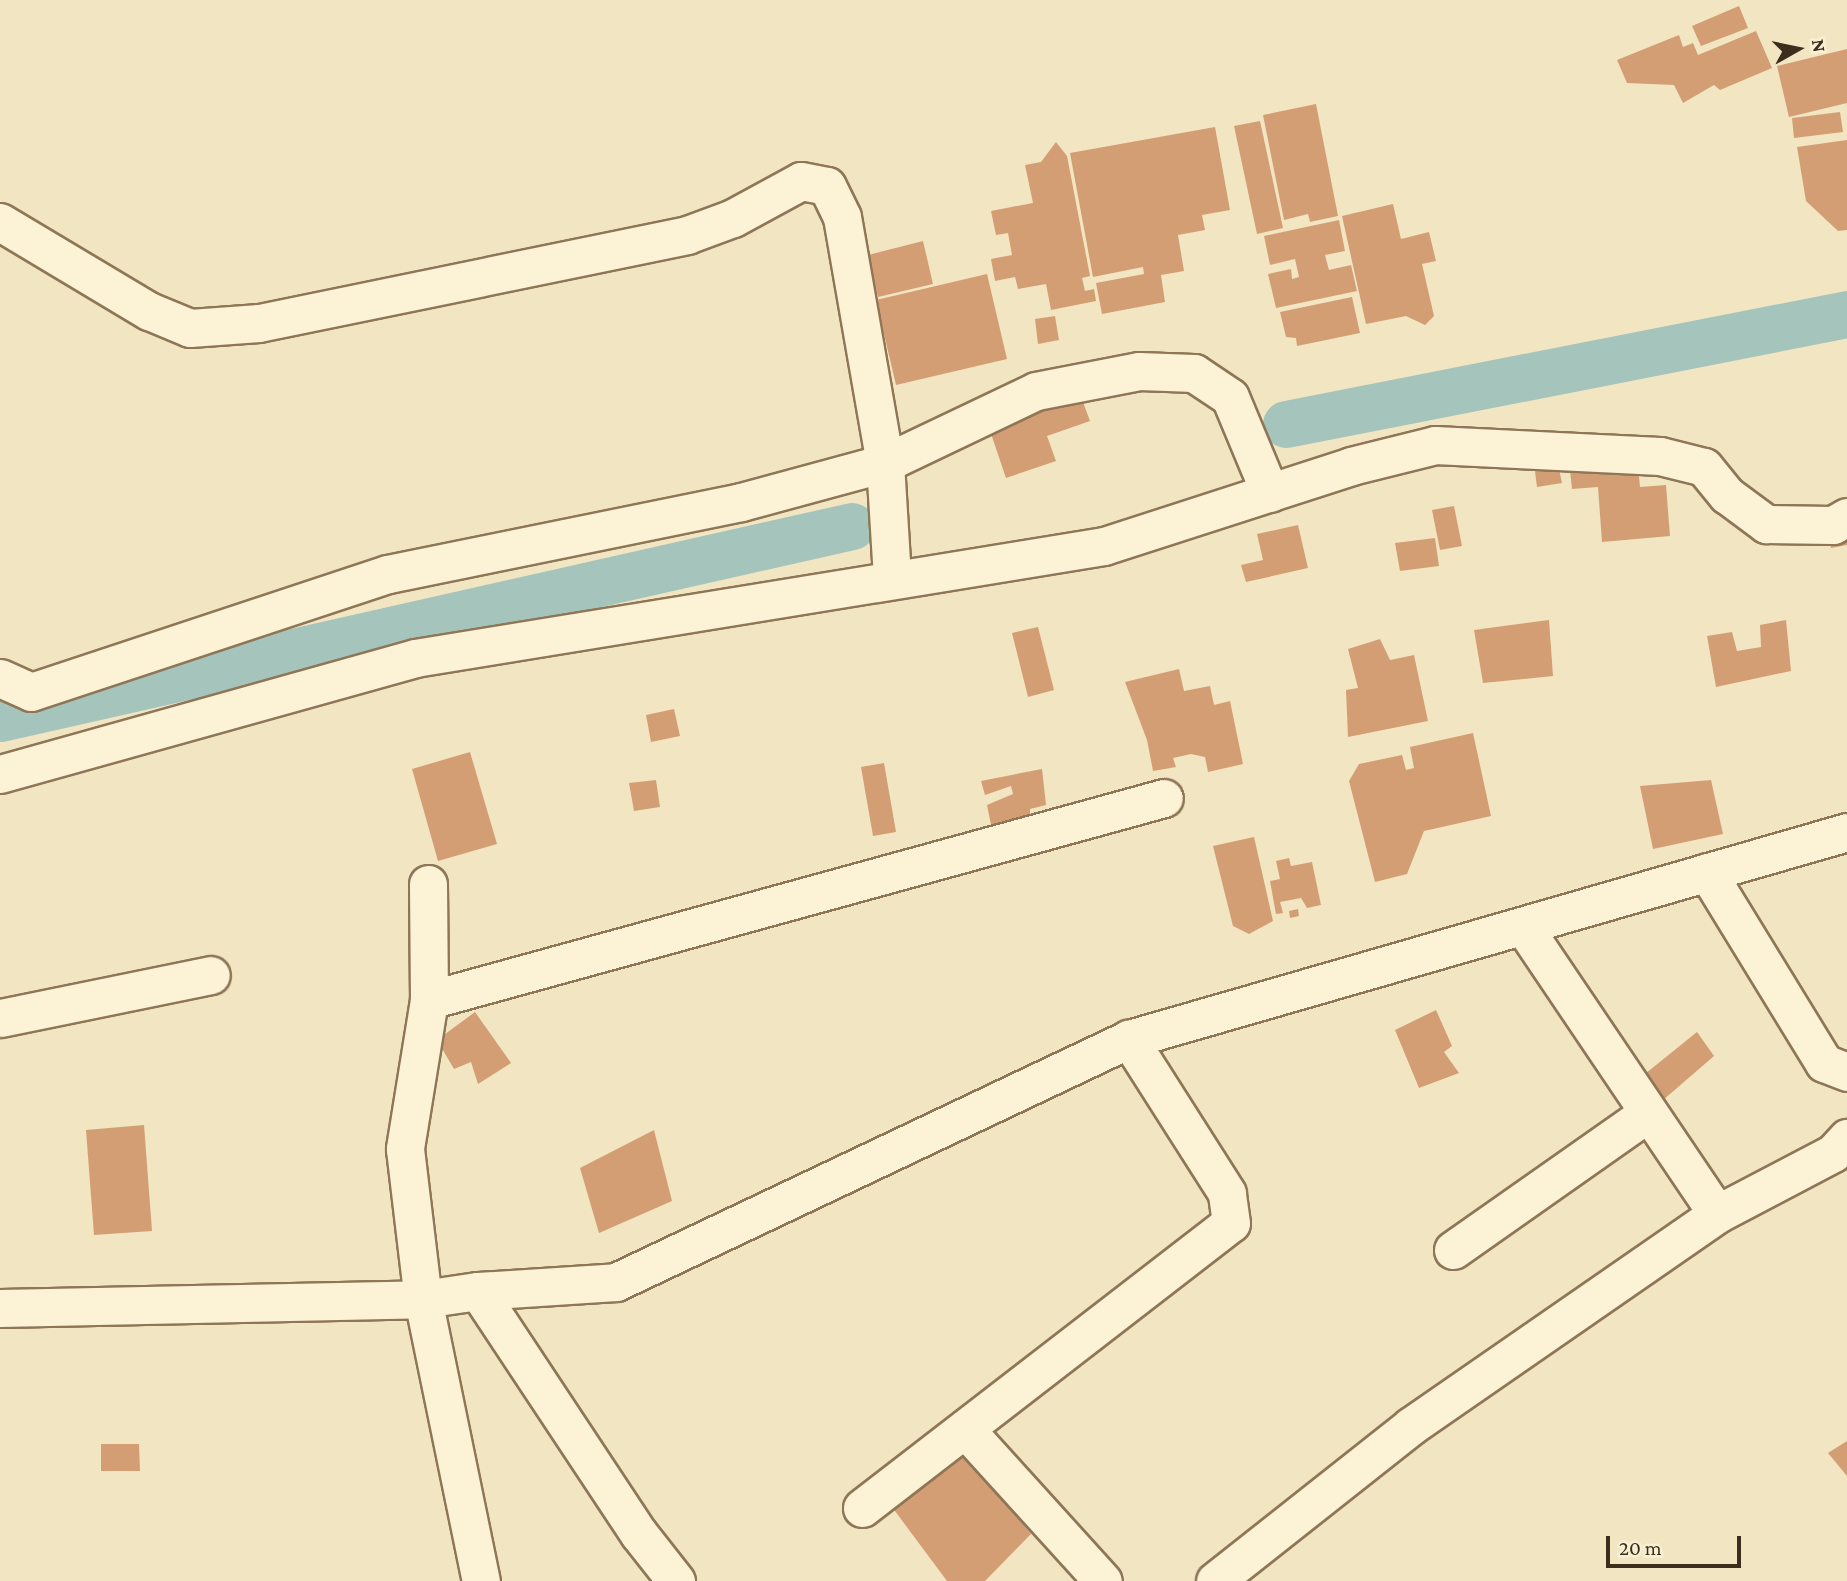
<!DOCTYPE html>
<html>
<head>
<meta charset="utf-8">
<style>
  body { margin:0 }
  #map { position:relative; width:1847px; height:1581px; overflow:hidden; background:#f2e5c2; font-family:"Crimson Pro",serif }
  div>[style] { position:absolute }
  .canal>* { height:47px; margin:-23.5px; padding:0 23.5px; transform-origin:23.5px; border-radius:23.5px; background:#a4c4bc }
  .building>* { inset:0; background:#d49e74 }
  .roads { filter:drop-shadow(2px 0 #8e7657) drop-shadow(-2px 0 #8e7657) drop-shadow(0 2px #8e7657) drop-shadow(0 -2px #8e7657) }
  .minor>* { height:37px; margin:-18.5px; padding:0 18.5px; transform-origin:18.5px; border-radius:18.5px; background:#fcf2d6 }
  span { translate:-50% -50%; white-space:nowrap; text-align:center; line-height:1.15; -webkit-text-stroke:6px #f9efd2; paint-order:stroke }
  .north { position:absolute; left:1763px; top:14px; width:70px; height:70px; -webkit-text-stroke:5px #f9efd2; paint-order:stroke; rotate:81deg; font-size:19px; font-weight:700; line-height:28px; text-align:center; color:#3c2d1d }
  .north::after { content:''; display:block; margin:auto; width:24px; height:32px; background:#3c2d1d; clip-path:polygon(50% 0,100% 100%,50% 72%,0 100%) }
  .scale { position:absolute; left:1606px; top:1536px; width:135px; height:32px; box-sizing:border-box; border:4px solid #3c2d1d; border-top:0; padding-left:9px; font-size:21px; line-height:24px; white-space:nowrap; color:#3c2d1d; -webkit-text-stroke:5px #f9efd2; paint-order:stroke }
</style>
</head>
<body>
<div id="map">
  <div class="canal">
    <div style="left:1286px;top:424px;width:572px;rotate:-11.09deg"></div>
    <div style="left:0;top:718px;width:873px;rotate:-12.7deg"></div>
  </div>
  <div class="building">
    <div style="clip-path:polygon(1739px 6px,1748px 28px,1701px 46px,1692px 26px)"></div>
    <div style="clip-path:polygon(1756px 31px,1772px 68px,1720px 90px,1714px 85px,1683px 103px,1674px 85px,1627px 83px,1617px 60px,1679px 35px,1683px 47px,1693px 43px,1698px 55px)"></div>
    <div style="clip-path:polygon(1847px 49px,1847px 103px,1789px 117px,1777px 66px)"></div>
    <div style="clip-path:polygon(1316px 104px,1338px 216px,1310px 222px,1308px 214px,1284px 220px,1263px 115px)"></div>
    <div style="clip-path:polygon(1840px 112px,1843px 132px,1794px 138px,1792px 118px)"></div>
    <div style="clip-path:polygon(1260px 121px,1283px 228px,1257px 234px,1234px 126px)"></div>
    <div style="clip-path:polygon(1215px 127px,1230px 210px,1202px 215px,1205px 230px,1178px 235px,1184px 271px,1161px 275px,1165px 302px,1102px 314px,1096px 283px,1144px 274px,1143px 267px,1093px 277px,1070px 153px)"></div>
    <div style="clip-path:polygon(1847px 140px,1847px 230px,1838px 231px,1806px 201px,1797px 147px)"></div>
    <div style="clip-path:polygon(1056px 142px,1067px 156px,1090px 276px,1082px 278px,1085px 291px,1094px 289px,1096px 301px,1051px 310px,1046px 284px,1018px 289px,1015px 277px,995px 281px,991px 259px,1012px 255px,1008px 233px,996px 235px,991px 211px,1033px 203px,1025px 165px,1041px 162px)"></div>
    <div style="clip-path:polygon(1393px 204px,1401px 239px,1429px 232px,1436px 261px,1422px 264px,1434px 316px,1425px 325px,1406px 316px,1366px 324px,1342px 216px)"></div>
    <div style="clip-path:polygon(1339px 220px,1345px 251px,1325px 255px,1329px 270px,1351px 265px,1357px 291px,1276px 308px,1268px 274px,1291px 269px,1292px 279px,1299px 277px,1295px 259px,1270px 265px,1264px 236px)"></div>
    <div style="clip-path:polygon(923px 241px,933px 284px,878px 297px,868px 255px)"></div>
    <div style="clip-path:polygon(987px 274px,1007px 359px,896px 385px,876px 300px)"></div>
    <div style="clip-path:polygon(1352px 297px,1360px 333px,1297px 346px,1296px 338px,1286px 337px,1280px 312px)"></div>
    <div style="clip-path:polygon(1055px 316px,1059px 340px,1038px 344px,1035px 319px)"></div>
    <div style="clip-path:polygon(1080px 394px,1090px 421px,1047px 436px,1056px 461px,1006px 478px,988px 425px)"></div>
    <div style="clip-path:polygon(1637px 456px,1640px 487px,1666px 485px,1670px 536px,1602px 542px,1598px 487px,1572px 489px,1569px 461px)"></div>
    <div style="clip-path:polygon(1557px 460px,1562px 483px,1537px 487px,1534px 464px)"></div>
    <div style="clip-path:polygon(1454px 506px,1462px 546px,1440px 550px,1432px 510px)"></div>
    <div style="clip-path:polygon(1298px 525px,1308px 568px,1246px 582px,1241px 565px,1263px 560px,1257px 534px)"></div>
    <div style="clip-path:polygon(1847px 531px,1847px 545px,1831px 548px,1828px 535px)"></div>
    <div style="clip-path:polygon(1435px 538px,1439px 566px,1400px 571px,1395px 543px)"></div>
    <div style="clip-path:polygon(1549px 620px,1553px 676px,1483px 683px,1474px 630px)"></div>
    <div style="clip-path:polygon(1786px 620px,1791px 671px,1716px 687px,1707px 636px,1732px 632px,1737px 651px,1761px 647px,1760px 625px)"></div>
    <div style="clip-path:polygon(1038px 627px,1054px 690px,1028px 697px,1012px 633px)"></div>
    <div style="clip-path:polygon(1380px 639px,1390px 660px,1414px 655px,1428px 721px,1348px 737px,1346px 690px,1358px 688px,1348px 649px)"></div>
    <div style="clip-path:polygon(1179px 669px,1184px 691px,1210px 686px,1214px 705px,1230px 701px,1243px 764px,1208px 772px,1205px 757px,1191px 754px,1173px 758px,1176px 767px,1153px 771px,1147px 740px,1125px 682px)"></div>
    <div style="clip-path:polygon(674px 709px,680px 736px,651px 742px,646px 715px)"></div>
    <div style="clip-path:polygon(1473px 733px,1491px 816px,1424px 831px,1407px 874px,1375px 882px,1349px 781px,1359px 764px,1402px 755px,1406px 770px,1414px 768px,1410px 747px)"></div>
    <div style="clip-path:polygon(470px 752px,497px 844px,438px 861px,412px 769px)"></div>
    <div style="clip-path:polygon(884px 763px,896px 832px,873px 836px,861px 767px)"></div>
    <div style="clip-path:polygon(1042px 769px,1046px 805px,1030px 809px,1030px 823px,992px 830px,987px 805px,1013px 794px,1011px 786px,985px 795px,981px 781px)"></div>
    <div style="clip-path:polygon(656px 780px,660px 807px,634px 811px,629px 783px)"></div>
    <div style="clip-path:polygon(1711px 780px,1723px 834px,1653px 849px,1640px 786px)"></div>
    <div style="clip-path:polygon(1254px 837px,1273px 921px,1249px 934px,1233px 926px,1213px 846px)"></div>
    <div style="clip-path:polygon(1289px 858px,1291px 866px,1312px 862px,1321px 905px,1307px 908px,1301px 898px,1280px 902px,1283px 913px,1276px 914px,1270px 881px,1280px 879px,1276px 861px)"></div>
    <div style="clip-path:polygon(1298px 909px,1299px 916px,1290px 918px,1289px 911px)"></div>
    <div style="clip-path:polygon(1436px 1010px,1452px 1046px,1444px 1052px,1459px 1073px,1419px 1088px,1395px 1030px)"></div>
    <div style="clip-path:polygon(475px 1012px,511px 1063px,478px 1084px,471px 1062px,454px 1069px,437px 1040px)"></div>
    <div style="clip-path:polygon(1697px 1032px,1714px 1056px,1648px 1113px,1630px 1086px)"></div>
    <div style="clip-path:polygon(144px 1125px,152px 1231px,94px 1235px,86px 1130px)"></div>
    <div style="clip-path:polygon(654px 1130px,672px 1201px,599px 1233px,580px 1168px)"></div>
    <div style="clip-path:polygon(1847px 1441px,1847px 1476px,1828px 1453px)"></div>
    <div style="clip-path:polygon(101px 1444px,139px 1444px,140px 1471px,101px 1471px)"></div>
    <div style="clip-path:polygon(964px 1452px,1031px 1534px,985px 1581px,947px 1581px,892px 1507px)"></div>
  </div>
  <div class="roads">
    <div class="minor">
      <div style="left:0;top:222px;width:174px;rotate:30.9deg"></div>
      <div style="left:149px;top:311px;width:44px;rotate:22.5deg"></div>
      <div style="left:190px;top:328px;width:69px;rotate:-4.1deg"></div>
      <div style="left:259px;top:323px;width:437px;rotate:-11.6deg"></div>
      <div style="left:687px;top:235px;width:49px;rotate:-20.3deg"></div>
      <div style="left:733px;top:218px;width:77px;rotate:-28.6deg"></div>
      <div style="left:801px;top:181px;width:26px;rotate:11deg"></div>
      <div style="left:827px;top:186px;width:34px;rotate:64deg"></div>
      <div style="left:842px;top:217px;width:250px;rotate:80.1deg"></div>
      <div style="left:885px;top:463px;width:116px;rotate:86.5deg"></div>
      <div style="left:0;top:678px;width:34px;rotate:24deg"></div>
      <div style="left:31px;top:692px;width:376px;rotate:-18.3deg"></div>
      <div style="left:388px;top:574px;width:360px;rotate:-11.5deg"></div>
      <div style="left:741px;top:502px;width:149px;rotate:-15.2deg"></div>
      <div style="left:885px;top:463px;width:167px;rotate:-25.5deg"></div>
      <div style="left:1036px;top:391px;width:105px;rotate:-11deg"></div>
      <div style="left:1139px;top:371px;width:55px;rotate:2.1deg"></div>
      <div style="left:1194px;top:373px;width:43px;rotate:33.7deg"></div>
      <div style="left:1230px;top:397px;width:104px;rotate:67.4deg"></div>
      <div style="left:0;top:774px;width:431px;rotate:-15.6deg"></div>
      <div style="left:415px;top:658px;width:698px;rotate:-9.23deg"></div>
      <div style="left:1104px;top:546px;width:260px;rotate:-17.9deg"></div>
      <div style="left:1351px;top:466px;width:87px;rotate:-14deg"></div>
      <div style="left:1435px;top:445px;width:225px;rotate:2.8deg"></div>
      <div style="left:1660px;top:456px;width:45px;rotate:14deg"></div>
      <div style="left:1704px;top:467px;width:36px;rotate:51deg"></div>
      <div style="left:1727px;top:495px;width:49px;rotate:36.6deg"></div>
      <div style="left:1766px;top:524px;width:67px;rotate:0.9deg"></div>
      <div style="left:1833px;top:525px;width:16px;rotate:-30deg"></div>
      <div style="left:1707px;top:872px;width:224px;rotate:58.5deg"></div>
      <div style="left:1824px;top:1063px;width:25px;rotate:21deg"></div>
      <div style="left:428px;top:884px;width:116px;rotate:89.5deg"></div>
      <div style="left:429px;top:1000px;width:151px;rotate:99.2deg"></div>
      <div style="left:405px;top:1149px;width:151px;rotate:83.2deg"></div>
      <div style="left:423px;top:1299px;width:288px;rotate:78.4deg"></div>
      <div style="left:1523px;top:926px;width:347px;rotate:56deg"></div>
      <div style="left:429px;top:1000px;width:762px;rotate:-15.37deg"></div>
      <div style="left:0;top:1018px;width:215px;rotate:-11.5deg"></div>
      <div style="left:1453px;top:1250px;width:238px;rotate:-35.1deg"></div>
      <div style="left:478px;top:1291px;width:291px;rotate:56.5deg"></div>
      <div style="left:639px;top:1534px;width:60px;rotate:51.8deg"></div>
      <div style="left:0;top:1308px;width:423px;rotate:-1.2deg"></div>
      <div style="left:423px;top:1299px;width:56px;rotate:-8.3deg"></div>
      <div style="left:478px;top:1291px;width:138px;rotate:-3.7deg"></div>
      <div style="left:616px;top:1282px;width:568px;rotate:-25.35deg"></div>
      <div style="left:1129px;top:1039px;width:747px;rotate:-16.08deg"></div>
      <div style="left:965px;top:1429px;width:205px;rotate:47.8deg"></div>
      <div style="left:862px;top:1508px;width:466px;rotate:-37.7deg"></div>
      <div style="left:1231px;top:1223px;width:30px;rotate:-98deg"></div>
      <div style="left:1227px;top:1193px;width:183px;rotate:-122.5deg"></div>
      <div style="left:1215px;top:1581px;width:250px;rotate:-38.3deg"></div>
      <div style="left:1411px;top:1426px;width:372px;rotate:-34.7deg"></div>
      <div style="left:1717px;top:1214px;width:131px;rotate:-27.7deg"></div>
      <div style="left:1833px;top:1153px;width:21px;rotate:-47deg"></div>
    </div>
  </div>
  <div class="north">N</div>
  <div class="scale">20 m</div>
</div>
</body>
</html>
